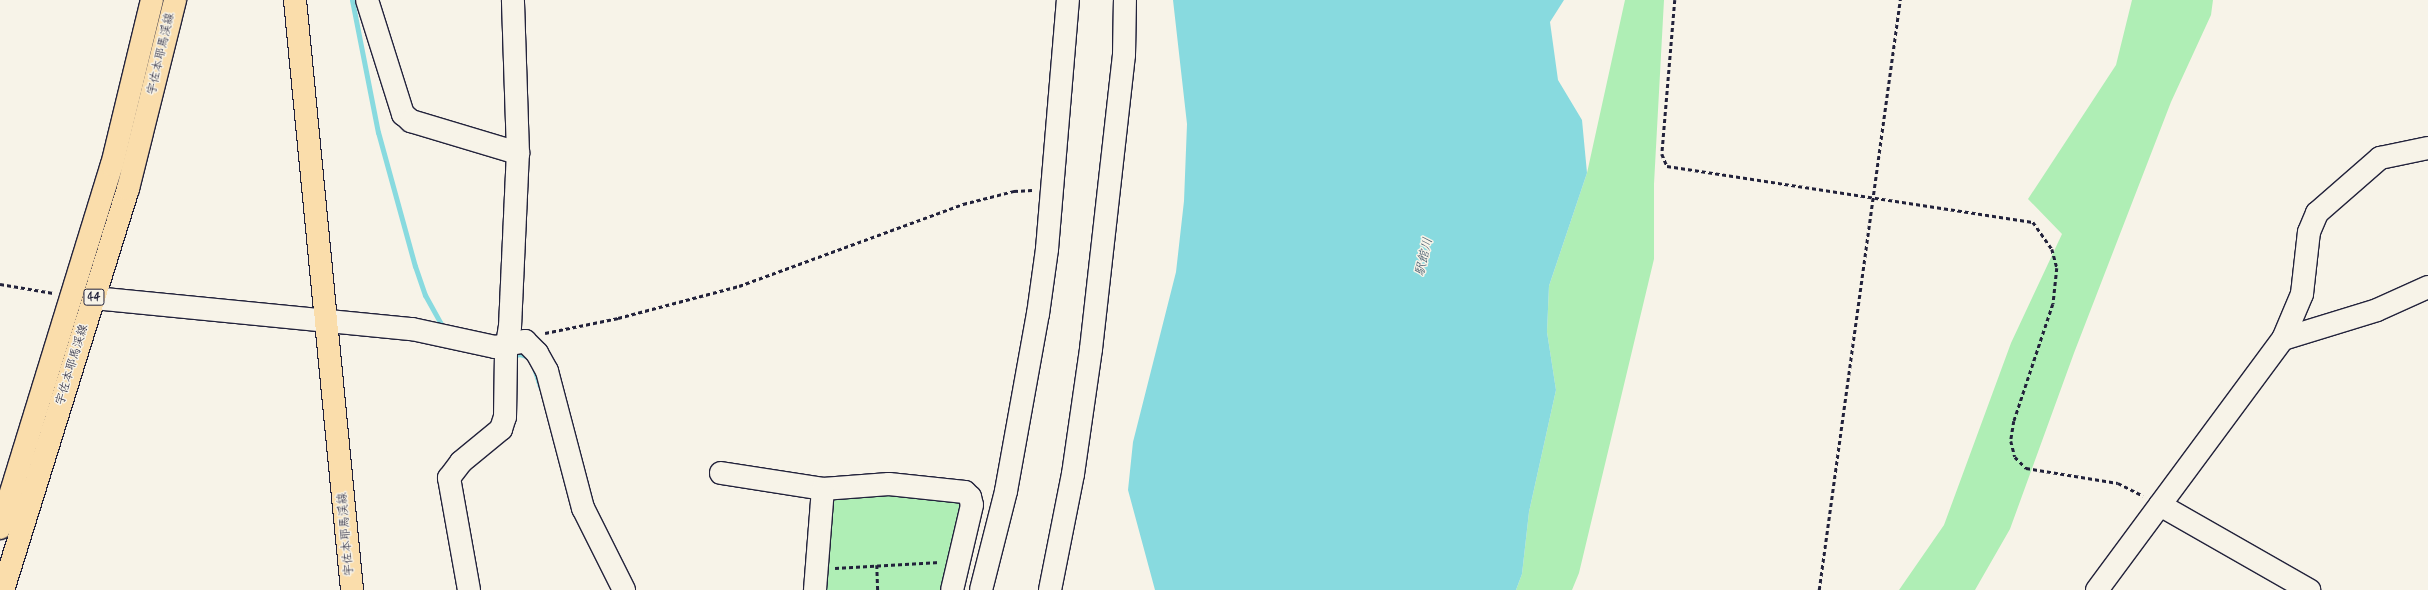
<!DOCTYPE html>
<html>
<head>
<meta charset="utf-8">
<style>
  body { margin:0 }
  #map { position:relative; width:2428px; height:590px; overflow:hidden; background:#f7f3e8; font-family:Mynerve,"Klee One",sans-serif }
  div>[style] { position:absolute }
  .green>* { inset:0; background:#afeeb5 }
  .water>* { inset:0; background:#88dadf }
  .stream>* { height:5px; margin:-2.5px; padding:0 2.5px; transform-origin:2.5px; border-radius:2.5px; background:#88dadf }
  .path>* { height:2.5px; margin-top:-1.25px; transform-origin:0; background:repeating-linear-gradient(90deg,#22223b 0 4px,transparent 0 7px) }
  .roads { filter:drop-shadow(1px 0 #22223b) drop-shadow(-1px 0 #22223b) drop-shadow(0 1px #22223b) drop-shadow(0 -1px #22223b) }
  .minor>* { height:22px; margin:-11px; padding:0 11px; transform-origin:11px; border-radius:11px; background:#f7f3e8 }
  .major>* { height:22px; margin:-11px; padding:0 11px; transform-origin:11px; border-radius:11px; background:#faddab }
  span { translate:-50% -50%; white-space:nowrap; text-align:center; line-height:1.15; -webkit-text-stroke:3px #f7f3e8; paint-order:stroke }
  .shield-label span { padding:1px 3px; background:#f7f3e8; border:1px solid; border-radius:3px; -webkit-text-stroke-width:0 }
  .shield-label { font-size:11px; color:#22223b; font-weight:700 }
  .street-label { font-size:12px; color:#22223b }
  .water-label { font-size:13px; color:#41596c; font-style:italic }
</style>
</head>
<body>
<div id="map">
  <div class="green">
    <div style="clip-path:polygon(1625px 0,1664px 0,1654px 184px,1654px 259px,1579px 573px,1572px 590px,1516px 590px,1522px 574px,1529px 512px,1556px 390px,1547px 332px,1549px 286px,1587px 173px)"></div>
    <div style="clip-path:polygon(2132px 0,2213px 0,2211px 15px,2171px 102px,2074px 353px,2010px 529px,1975px 590px,1899px 590px,1944px 525px,2011px 343px,2062px 234px,2028px 199px,2116px 65px)"></div>
    <div style="clip-path:polygon(836px 491px,963px 499px,948px 590px,810px 590px,827px 498px)"></div>
  </div>
  <div class="water">
    <div style="clip-path:polygon(1173px 0,1564px 0,1550px 22px,1558px 80px,1582px 120px,1587px 173px,1549px 286px,1547px 332px,1556px 390px,1529px 512px,1522px 574px,1516px 590px,1155px 590px,1128px 490px,1133px 442px,1176px 272px,1184px 201px,1187px 124px)"></div>
  </div>
  <div class="stream">
    <div style="left:352px;top:0;width:135px;rotate:78.9deg"></div>
    <div style="left:378px;top:132px;width:139px;rotate:74.6deg"></div>
    <div style="left:415px;top:266px;width:31px;rotate:71deg"></div>
    <div style="left:425px;top:295px;width:39px;rotate:61deg"></div>
    <div style="left:512px;top:356px;width:8px;rotate:-14deg"></div>
    <div style="left:520px;top:354px;width:9px;rotate:18deg"></div>
    <div style="left:534px;top:368px;width:20px;rotate:72deg"></div>
  </div>
  <div class="path">
    <div style="left:1675px;top:0;width:155px;rotate:94.8deg"></div>
    <div style="left:1662px;top:154px;width:13px;rotate:67deg"></div>
    <div style="left:1667px;top:166px;width:370px;rotate:8.7deg"></div>
    <div style="left:2033px;top:222px;width:33px;rotate:55deg"></div>
    <div style="left:2052px;top:249px;width:20px;rotate:75deg"></div>
    <div style="left:2057px;top:268px;width:36px;rotate:96deg"></div>
    <div style="left:2053px;top:304px;width:123px;rotate:108.4deg"></div>
    <div style="left:2014px;top:421px;width:20px;rotate:99deg"></div>
    <div style="left:2011px;top:441px;width:16px;rotate:76deg"></div>
    <div style="left:2015px;top:457px;width:16px;rotate:45deg"></div>
    <div style="left:2026px;top:468px;width:93px;rotate:9.3deg"></div>
    <div style="left:2118px;top:483px;width:28px;rotate:27deg"></div>
    <div style="left:0;top:284px;width:54px;rotate:9.6deg"></div>
    <div style="left:545px;top:333px;width:75px;rotate:-11.6deg"></div>
    <div style="left:618px;top:318px;width:125px;rotate:-14.8deg"></div>
    <div style="left:739px;top:286px;width:239px;rotate:-20.1deg"></div>
    <div style="left:963px;top:204px;width:53px;rotate:-14.3deg"></div>
    <div style="left:1014px;top:191px;width:18px;rotate:-3deg"></div>
    <div style="left:877px;top:565px;width:25px;rotate:88deg"></div>
    <div style="left:835px;top:568px;width:105px;rotate:-3.3deg"></div>
    <div style="left:1819px;top:590px;width:596px;rotate:-82.18deg"></div>
  </div>
  <div class="roads">
    <div class="minor">
      <div style="left:367px;top:0;width:120px;rotate:72.5deg"></div>
      <div style="left:403px;top:114px;width:11px;rotate:41deg"></div>
      <div style="left:411px;top:121px;width:112px;rotate:16.7deg"></div>
      <div style="left:94px;top:298px;width:320px;rotate:5.6deg"></div>
      <div style="left:412px;top:329px;width:85px;rotate:12.2deg"></div>
      <div style="left:495px;top:347px;width:31px;rotate:-11deg"></div>
      <div style="left:525px;top:341px;width:17px;rotate:45deg"></div>
      <div style="left:537px;top:353px;width:21px;rotate:61deg"></div>
      <div style="left:547px;top:371px;width:142px;rotate:75.3deg"></div>
      <div style="left:583px;top:508px;width:92px;rotate:63.4deg"></div>
      <div style="left:2283px;top:339px;width:98px;rotate:-17.1deg"></div>
      <div style="left:2377px;top:310px;width:56px;rotate:-24.3deg"></div>
      <div style="left:721px;top:473px;width:103px;rotate:8.9deg"></div>
      <div style="left:823px;top:489px;width:66px;rotate:-4.3deg"></div>
      <div style="left:889px;top:484px;width:76px;rotate:6deg"></div>
      <div style="left:965px;top:492px;width:7px;rotate:45deg"></div>
      <div style="left:970px;top:497px;width:8px;rotate:76deg"></div>
      <div style="left:972px;top:505px;width:87px;rotate:103.2deg"></div>
      <div style="left:2160px;top:505px;width:172px;rotate:29.7deg"></div>
      <div style="left:469px;top:590px;width:114px;rotate:-100.1deg"></div>
      <div style="left:449px;top:478px;width:20px;rotate:-53deg"></div>
      <div style="left:461px;top:462px;width:52px;rotate:-39.5deg"></div>
      <div style="left:501px;top:429px;width:13px;rotate:-72deg"></div>
      <div style="left:505px;top:417px;width:66px;rotate:-89.1deg"></div>
      <div style="left:506px;top:351px;width:24px;rotate:-81deg"></div>
      <div style="left:510px;top:327px;width:174px;rotate:-87.4deg"></div>
      <div style="left:518px;top:153px;width:153px;rotate:-91.9deg"></div>
      <div style="left:815px;top:590px;width:101px;rotate:-85.5deg"></div>
      <div style="left:981px;top:590px;width:102px;rotate:-75.8deg"></div>
      <div style="left:1006px;top:491px;width:180px;rotate:-79.8deg"></div>
      <div style="left:1038px;top:314px;width:66px;rotate:-82.1deg"></div>
      <div style="left:1047px;top:249px;width:250px;rotate:-85.2deg"></div>
      <div style="left:1050px;top:590px;width:118px;rotate:-78.8deg"></div>
      <div style="left:1073px;top:474px;width:126px;rotate:-81.8deg"></div>
      <div style="left:1091px;top:349px;width:296px;rotate:-83.6deg"></div>
      <div style="left:1124px;top:55px;width:55px;rotate:-89deg"></div>
      <div style="left:2097px;top:590px;width:312px;rotate:-53.5deg"></div>
      <div style="left:2283px;top:339px;width:49px;rotate:-67.1deg"></div>
      <div style="left:2302px;top:294px;width:62px;rotate:-83.6deg"></div>
      <div style="left:2309px;top:232px;width:21px;rotate:-67deg"></div>
      <div style="left:2317px;top:213px;width:84px;rotate:-41.1deg"></div>
      <div style="left:2380px;top:158px;width:49px;rotate:-11.8deg"></div>
    </div>
    <div class="major">
      <div style="left:295px;top:0;width:593px;rotate:84.48deg"></div>
      <div style="left:0;top:528px;width:380px;rotate:-72.9deg"></div>
      <div style="left:112px;top:165px;width:170px;rotate:-76.4deg"></div>
      <div style="left:3px;top:590px;width:420px;rotate:-72.7deg"></div>
      <div style="left:128px;top:189px;width:195px;rotate:-76deg"></div>
    </div>
  </div>
  <div class="shield-label">
    <span style="left:94px;top:297px">44</span>
  </div>
  <div class="street-label">
    <span style="left:162px;top:54px;rotate:-77deg">宇佐本耶馬渓線</span>
    <span style="left:73px;top:365px;rotate:-73deg">宇佐本耶馬渓線</span>
    <span style="left:347px;top:534px;rotate:-95deg">宇佐本耶馬渓線</span>
  </div>
  <div class="water-label">
    <span style="left:1425px;top:257px;rotate:-77deg">駅館川</span>
  </div>
</div>
</body>
</html>
